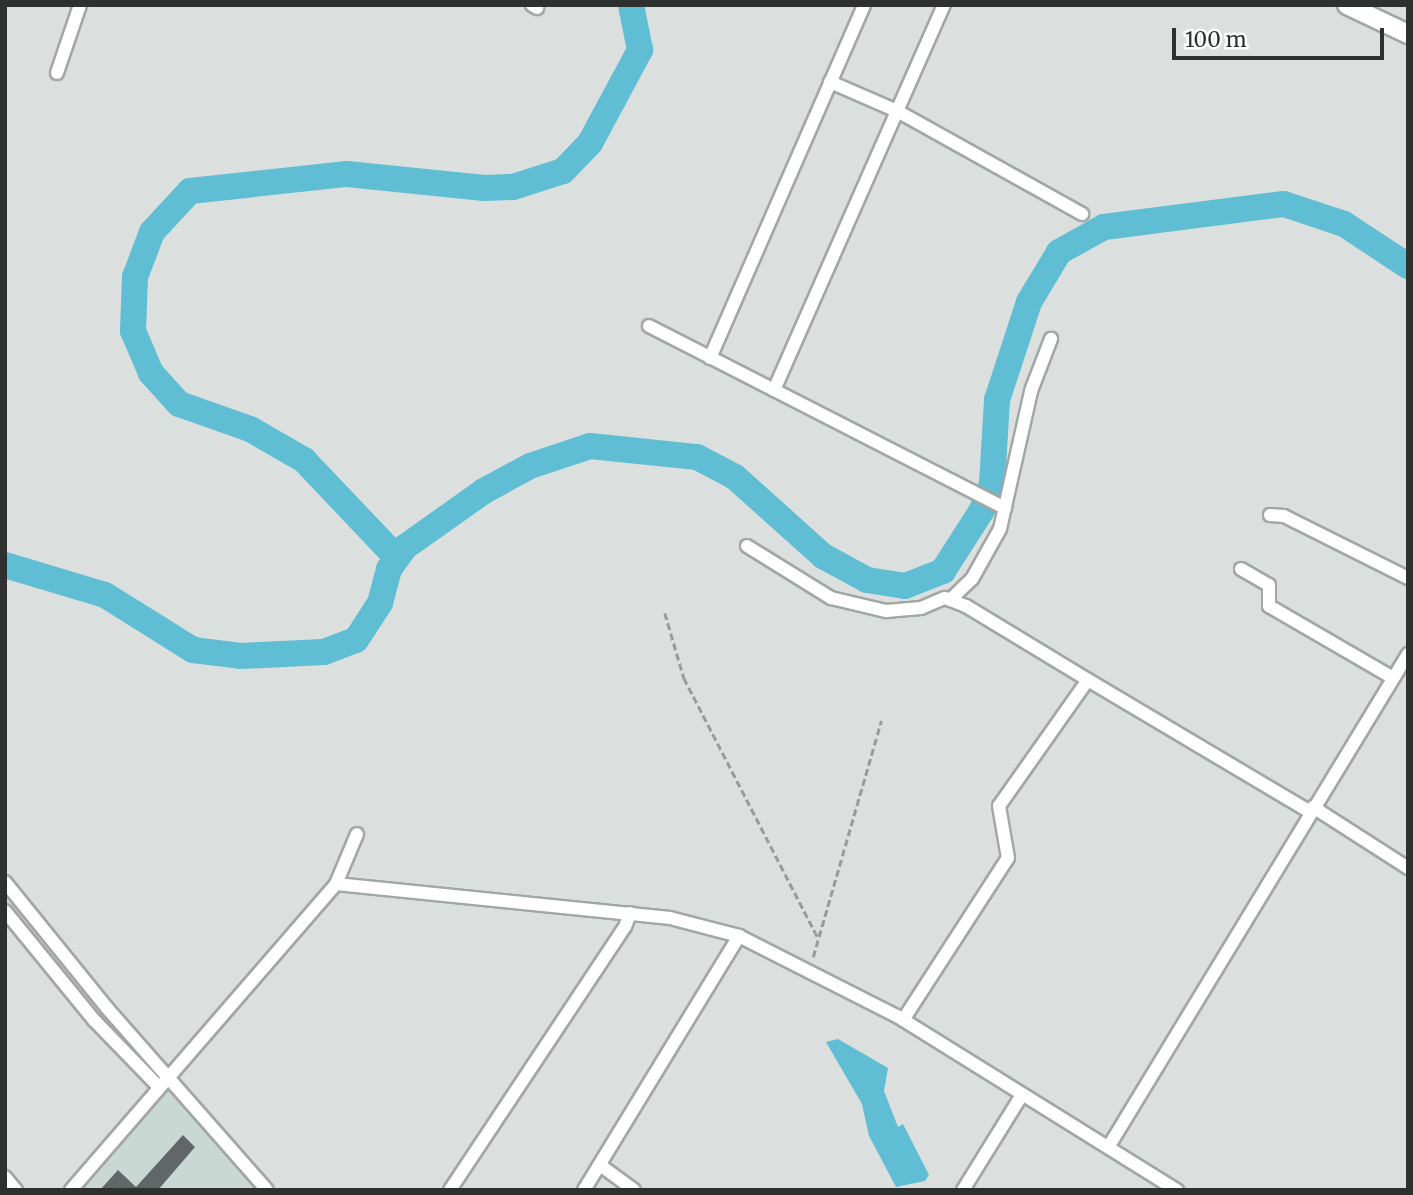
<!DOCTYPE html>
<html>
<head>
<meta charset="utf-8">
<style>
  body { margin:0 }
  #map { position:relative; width:1413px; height:1195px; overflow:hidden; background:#dbe0de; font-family:Merriweather,serif }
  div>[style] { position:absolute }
  .built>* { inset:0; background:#cad8d3 }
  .water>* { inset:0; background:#5fbdd4 }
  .river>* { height:26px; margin:-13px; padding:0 13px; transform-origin:13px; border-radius:13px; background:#5fbdd4 }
  .building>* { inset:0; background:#616666 }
  .path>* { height:2.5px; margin-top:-1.25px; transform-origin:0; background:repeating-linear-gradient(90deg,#979b9a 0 7px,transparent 0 10.5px) }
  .roads { filter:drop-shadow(2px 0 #a1a7a5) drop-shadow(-2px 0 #a1a7a5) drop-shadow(0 2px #a1a7a5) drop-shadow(0 -2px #a1a7a5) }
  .street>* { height:12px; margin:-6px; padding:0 6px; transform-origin:6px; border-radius:6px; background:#fff }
  .secondary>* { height:18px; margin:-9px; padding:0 9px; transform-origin:9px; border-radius:9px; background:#fff }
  span { translate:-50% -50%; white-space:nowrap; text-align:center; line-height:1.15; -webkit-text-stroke:7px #fff; paint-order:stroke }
  .frame { position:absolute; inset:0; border:7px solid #2e3130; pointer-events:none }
  .scale { position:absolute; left:1172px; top:28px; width:212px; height:32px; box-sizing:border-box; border:4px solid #2e3130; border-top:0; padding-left:9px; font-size:21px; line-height:24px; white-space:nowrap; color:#2e3130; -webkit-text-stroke:5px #fff; paint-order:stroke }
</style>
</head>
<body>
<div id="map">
  <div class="built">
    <div style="clip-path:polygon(167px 1075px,267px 1190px,71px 1190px)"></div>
  </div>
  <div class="water">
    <div style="clip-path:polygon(838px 1039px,888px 1068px,884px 1091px,898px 1127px,903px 1124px,929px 1175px,925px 1181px,896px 1187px,869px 1136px,862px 1104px,826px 1042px)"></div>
  </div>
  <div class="river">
    <div style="left:397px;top:558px;width:135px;rotate:-133.5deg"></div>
    <div style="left:304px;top:460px;width:62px;rotate:-150.1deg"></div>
    <div style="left:250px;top:429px;width:75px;rotate:-160.6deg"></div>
    <div style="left:179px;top:404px;width:42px;rotate:-132.1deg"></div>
    <div style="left:151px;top:373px;width:46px;rotate:-113.2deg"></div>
    <div style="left:133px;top:331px;width:54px;rotate:-87.9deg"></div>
    <div style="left:135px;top:277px;width:48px;rotate:-69.3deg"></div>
    <div style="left:152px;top:232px;width:56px;rotate:-47.2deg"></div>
    <div style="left:190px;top:191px;width:158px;rotate:-6.2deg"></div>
    <div style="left:347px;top:174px;width:138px;rotate:5.8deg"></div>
    <div style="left:484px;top:188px;width:29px;rotate:-2deg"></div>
    <div style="left:513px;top:187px;width:52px;rotate:-17.7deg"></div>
    <div style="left:563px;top:171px;width:39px;rotate:-46deg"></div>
    <div style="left:590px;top:143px;width:106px;rotate:-61.7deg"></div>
    <div style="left:640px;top:50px;width:46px;rotate:-101.3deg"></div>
    <div style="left:5px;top:565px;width:104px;rotate:16.7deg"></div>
    <div style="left:105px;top:595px;width:104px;rotate:32deg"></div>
    <div style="left:193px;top:650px;width:48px;rotate:7.1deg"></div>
    <div style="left:241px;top:656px;width:83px;rotate:-2.8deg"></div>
    <div style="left:324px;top:652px;width:34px;rotate:-21deg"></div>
    <div style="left:356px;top:640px;width:44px;rotate:-57deg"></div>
    <div style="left:380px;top:603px;width:35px;rotate:-75deg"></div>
    <div style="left:389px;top:569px;width:27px;rotate:-54deg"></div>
    <div style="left:405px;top:547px;width:97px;rotate:-35.3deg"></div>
    <div style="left:484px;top:491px;width:52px;rotate:-28.5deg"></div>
    <div style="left:530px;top:466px;width:63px;rotate:-18.4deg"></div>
    <div style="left:590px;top:446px;width:108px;rotate:5.9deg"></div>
    <div style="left:697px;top:457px;width:43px;rotate:27.8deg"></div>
    <div style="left:735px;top:477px;width:118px;rotate:41.9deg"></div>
    <div style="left:823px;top:556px;width:50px;rotate:28.6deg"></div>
    <div style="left:867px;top:580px;width:38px;rotate:9deg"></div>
    <div style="left:905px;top:586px;width:41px;rotate:-21.5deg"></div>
    <div style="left:943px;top:571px;width:72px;rotate:-57.4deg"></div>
    <div style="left:982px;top:510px;width:28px;rotate:-69deg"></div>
    <div style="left:992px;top:484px;width:84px;rotate:-86.6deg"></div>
    <div style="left:997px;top:400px;width:103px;rotate:-71.9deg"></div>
    <div style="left:1029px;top:302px;width:58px;rotate:-59deg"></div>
    <div style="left:1059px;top:252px;width:51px;rotate:-29.1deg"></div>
    <div style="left:1104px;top:227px;width:181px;rotate:-7.3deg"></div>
    <div style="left:1284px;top:204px;width:63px;rotate:18.4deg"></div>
    <div style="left:1344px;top:224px;width:77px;rotate:33.3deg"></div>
  </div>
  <div class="building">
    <div style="clip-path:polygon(183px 1135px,195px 1147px,158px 1190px,100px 1190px,118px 1170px,136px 1187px)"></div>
  </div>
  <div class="path">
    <div style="left:665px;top:613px;width:68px;rotate:73.7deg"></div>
    <div style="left:684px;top:678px;width:292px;rotate:62.7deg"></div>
    <div style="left:813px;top:957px;width:246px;rotate:-73.9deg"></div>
  </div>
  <div class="roads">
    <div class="street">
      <div style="left:532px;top:5px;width:6px;rotate:31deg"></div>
      <div style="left:57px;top:73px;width:72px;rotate:-71.3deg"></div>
      <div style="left:830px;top:82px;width:73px;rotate:23.4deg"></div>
      <div style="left:897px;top:111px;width:212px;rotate:29.1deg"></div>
      <div style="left:649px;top:326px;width:400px;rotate:27.1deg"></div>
      <div style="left:710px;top:358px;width:385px;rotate:-66.4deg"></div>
      <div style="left:774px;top:390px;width:421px;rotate:-66.2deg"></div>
      <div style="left:1270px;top:515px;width:14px;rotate:4deg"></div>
      <div style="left:1284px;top:516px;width:139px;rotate:26.6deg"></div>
      <div style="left:747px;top:546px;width:99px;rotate:31.8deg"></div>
      <div style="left:831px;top:598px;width:57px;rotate:13.3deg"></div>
      <div style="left:886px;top:611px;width:35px;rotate:-5deg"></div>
      <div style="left:921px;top:608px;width:26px;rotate:-23deg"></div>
      <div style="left:945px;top:598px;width:22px;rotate:21deg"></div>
      <div style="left:966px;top:606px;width:143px;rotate:31.2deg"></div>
      <div style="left:1241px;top:569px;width:32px;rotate:30deg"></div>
      <div style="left:1269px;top:585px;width:21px;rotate:90deg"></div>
      <div style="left:1269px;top:606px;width:143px;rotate:30.1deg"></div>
      <div style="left:950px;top:600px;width:30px;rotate:-44deg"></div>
      <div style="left:972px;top:579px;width:57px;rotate:-60.8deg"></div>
      <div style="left:1000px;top:529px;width:141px;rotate:-77.3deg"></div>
      <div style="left:1031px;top:391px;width:56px;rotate:-69deg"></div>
      <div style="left:1313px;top:807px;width:113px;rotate:32.7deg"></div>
      <div style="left:5px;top:882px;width:162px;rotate:51deg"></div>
      <div style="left:107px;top:1008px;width:242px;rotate:48.7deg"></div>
      <div style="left:336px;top:884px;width:336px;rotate:5.8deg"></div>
      <div style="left:670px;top:918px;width:71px;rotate:14.6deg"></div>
      <div style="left:739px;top:936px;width:177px;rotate:26.9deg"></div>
      <div style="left:897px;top:1016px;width:330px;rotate:31.9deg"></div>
      <div style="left:5px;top:911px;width:141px;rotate:50.8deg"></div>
      <div style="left:94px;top:1020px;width:92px;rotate:45.9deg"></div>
      <div style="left:903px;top:1020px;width:193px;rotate:-57.1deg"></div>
      <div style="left:1008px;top:858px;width:53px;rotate:-99.8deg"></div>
      <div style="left:999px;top:806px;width:154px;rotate:-54.8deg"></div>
      <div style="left:1088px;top:680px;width:258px;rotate:30.7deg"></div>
      <div style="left:1109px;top:1146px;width:576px;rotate:-58.71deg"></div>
      <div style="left:600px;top:1165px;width:42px;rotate:36.3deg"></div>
      <div style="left:5px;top:1177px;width:17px;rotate:50deg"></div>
      <div style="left:71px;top:1190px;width:405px;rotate:-49.1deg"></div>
      <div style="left:336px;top:884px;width:54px;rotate:-67.2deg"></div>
      <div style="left:450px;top:1190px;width:316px;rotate:-56.4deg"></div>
      <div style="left:625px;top:927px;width:15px;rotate:-70deg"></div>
      <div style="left:584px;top:1190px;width:298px;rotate:-58.6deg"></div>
      <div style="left:963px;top:1190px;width:112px;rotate:-58.2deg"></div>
    </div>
    <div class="secondary">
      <div style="left:1347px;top:5px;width:68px;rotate:25.4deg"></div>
    </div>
  </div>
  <div class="frame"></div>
  <div class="scale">100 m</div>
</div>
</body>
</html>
